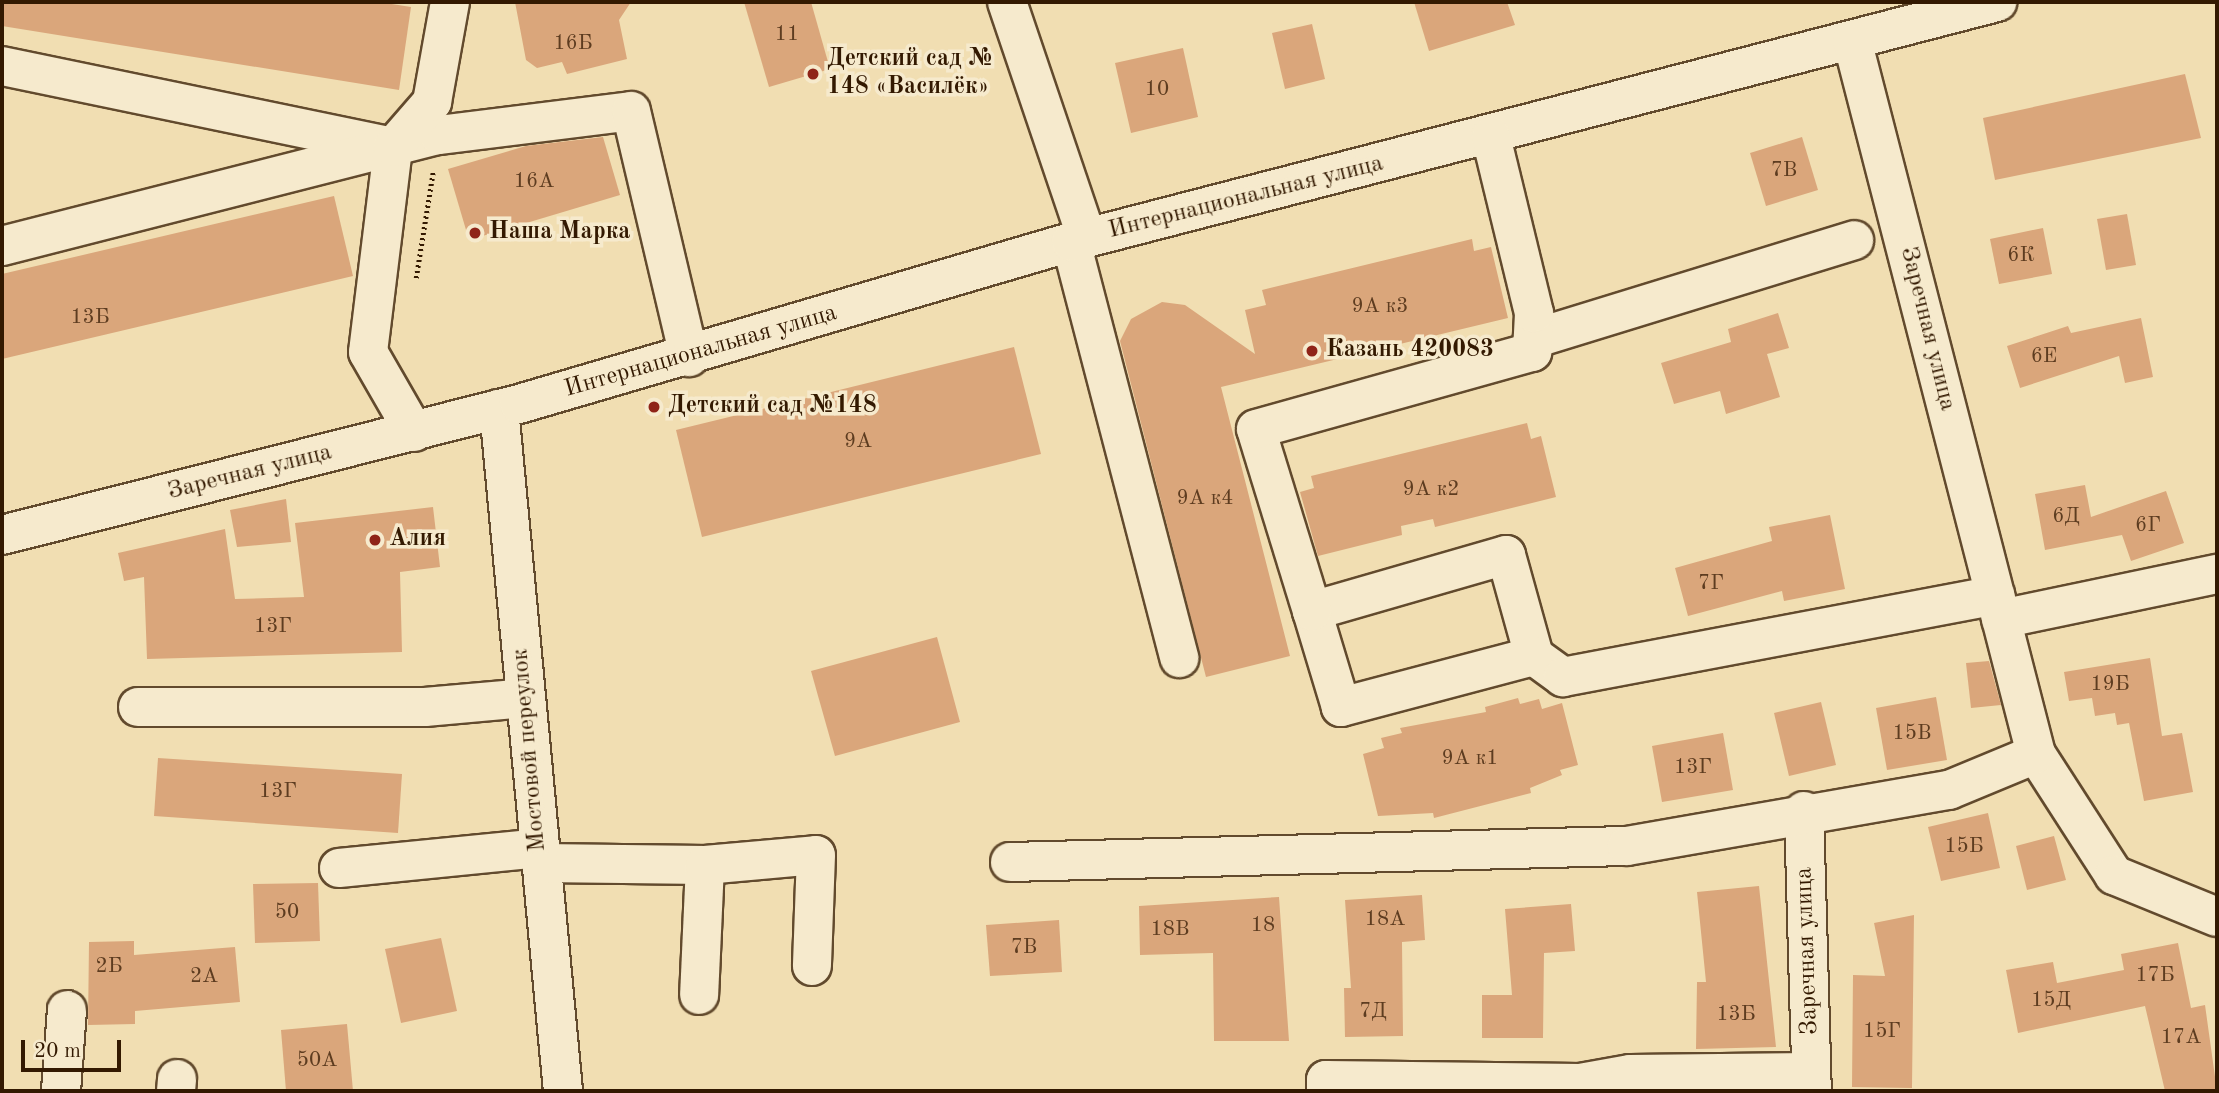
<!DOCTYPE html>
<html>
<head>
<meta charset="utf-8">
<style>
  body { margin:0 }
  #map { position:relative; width:2219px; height:1093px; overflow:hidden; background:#f1deb2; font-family:"Old Standard TT",serif }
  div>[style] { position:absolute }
  .building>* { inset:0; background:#daa67b }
  .path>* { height:4.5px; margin-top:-2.25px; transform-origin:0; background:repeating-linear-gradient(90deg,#331901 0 2px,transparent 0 5.5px) }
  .roads { filter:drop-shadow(2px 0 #624a2d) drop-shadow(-2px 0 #624a2d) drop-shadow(0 2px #624a2d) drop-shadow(0 -2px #624a2d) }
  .minor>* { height:38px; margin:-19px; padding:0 19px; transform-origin:19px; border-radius:19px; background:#f6eacd }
  .dots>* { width:19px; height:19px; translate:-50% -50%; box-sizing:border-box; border:4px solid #f6eacd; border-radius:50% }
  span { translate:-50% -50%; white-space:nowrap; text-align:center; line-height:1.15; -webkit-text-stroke:7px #f6eacd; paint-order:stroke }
  .number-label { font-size:21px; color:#5d3c20 }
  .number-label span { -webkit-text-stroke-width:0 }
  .poi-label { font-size:24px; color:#331901; font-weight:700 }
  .left { translate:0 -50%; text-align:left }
  .street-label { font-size:24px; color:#331901 }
  .frame { position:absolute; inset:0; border:4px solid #331901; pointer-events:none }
  .scale { position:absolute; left:21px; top:1040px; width:100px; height:32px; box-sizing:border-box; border:4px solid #331901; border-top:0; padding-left:9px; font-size:21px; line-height:24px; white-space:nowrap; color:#331901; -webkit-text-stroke:5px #f6eacd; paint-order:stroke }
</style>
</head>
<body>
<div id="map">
  <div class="building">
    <div style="clip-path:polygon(2px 2px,379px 2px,411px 7px,399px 90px,2px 26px)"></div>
    <div style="clip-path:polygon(515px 2px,631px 2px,619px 20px,627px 59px,567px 74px,562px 62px,537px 68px,526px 60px)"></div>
    <div style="clip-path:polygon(744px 2px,811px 2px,830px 69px,769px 87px)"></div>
    <div style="clip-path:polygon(1414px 2px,1507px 2px,1515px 25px,1429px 51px)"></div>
    <div style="clip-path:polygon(1312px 24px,1325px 79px,1285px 89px,1272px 33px)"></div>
    <div style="clip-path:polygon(1183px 48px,1198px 117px,1131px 133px,1115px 63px)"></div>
    <div style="clip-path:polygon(2185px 74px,2201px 138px,1995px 180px,1983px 118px)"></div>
    <div style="clip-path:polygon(603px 137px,620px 195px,469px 240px,448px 169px,526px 146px)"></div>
    <div style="clip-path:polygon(1802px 137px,1818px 190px,1766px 206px,1750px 153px)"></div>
    <div style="clip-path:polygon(334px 196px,353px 276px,2px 359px,2px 274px)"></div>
    <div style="clip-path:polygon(2127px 214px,2136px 265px,2106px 270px,2097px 219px)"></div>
    <div style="clip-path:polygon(2043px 228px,2052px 274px,1999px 284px,1990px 239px)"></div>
    <div style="clip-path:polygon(1472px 239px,1474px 251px,1491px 247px,1508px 318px,1221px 387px,1290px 656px,1206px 677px,1120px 341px,1131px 319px,1162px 302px,1185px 305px,1255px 354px,1245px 310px,1266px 305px,1262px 290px)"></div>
    <div style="clip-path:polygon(1778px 313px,1789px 348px,1767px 354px,1780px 397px,1726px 414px,1720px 391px,1674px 404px,1661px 363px,1731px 342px,1728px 329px)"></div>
    <div style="clip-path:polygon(2141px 318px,2153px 377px,2125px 383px,2119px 356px,2020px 388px,2007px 346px,2068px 326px,2071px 333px)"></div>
    <div style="clip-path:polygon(1014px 347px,1041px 454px,702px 537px,676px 430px)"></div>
    <div style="clip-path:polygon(1527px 423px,1531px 439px,1541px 436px,1556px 497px,1435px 527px,1433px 519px,1401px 526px,1402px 535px,1318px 556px,1300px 492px,1314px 488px,1311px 476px)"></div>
    <div style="clip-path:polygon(2085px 485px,2091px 517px,2166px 491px,2184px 543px,2131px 561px,2122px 535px,2045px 550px,2035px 494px)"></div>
    <div style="clip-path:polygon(286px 499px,291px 542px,237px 547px,230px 510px)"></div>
    <div style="clip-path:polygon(433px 507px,440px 567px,400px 572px,402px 652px,147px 659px,144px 577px,124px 581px,118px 553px,225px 529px,235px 599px,304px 597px,295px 523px)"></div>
    <div style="clip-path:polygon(1830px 515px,1845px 589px,1784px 601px,1782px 591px,1688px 616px,1675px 568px,1772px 541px,1769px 527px)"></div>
    <div style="clip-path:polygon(937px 637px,960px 722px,835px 756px,811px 671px)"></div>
    <div style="clip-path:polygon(2150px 658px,2162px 736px,2182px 733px,2193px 792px,2144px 801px,2129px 723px,2117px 725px,2115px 713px,2095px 716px,2092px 698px,2069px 701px,2064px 672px)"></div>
    <div style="clip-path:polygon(1989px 661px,2001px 705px,1971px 708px,1966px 663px)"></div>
    <div style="clip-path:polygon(1936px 697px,1947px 760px,1887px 770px,1876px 708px)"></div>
    <div style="clip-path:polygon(1518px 698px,1520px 704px,1539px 699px,1542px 709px,1562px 703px,1578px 765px,1560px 770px,1562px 775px,1530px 788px,1531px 793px,1434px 818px,1433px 813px,1378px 816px,1363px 754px,1384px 748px,1381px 738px,1402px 733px,1400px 728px,1486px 712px,1485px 707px)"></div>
    <div style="clip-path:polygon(1821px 702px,1836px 765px,1789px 776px,1774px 713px)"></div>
    <div style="clip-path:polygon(1723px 733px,1733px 790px,1662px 802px,1652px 746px)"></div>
    <div style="clip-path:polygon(158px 758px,402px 774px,398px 833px,154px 816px)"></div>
    <div style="clip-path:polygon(1988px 813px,2000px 868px,1941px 881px,1928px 827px)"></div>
    <div style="clip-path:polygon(2054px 836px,2066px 880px,2027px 890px,2016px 846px)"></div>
    <div style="clip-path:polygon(318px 883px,320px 941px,255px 943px,253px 884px)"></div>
    <div style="clip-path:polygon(1759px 886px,1776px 1047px,1696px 1049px,1697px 982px,1706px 982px,1697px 892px)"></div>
    <div style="clip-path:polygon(1422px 895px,1425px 940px,1402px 942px,1403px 1036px,1345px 1037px,1344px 988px,1351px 988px,1345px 900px)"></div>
    <div style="clip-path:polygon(1279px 897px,1289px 1041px,1214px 1041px,1213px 953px,1140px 955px,1139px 906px)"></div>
    <div style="clip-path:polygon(1571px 904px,1575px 951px,1544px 953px,1543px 1038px,1482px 1038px,1482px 995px,1512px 995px,1505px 909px)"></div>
    <div style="clip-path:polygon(1914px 915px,1912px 1088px,1852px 1087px,1853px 975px,1885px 976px,1874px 923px)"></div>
    <div style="clip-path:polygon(1059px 920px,1062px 972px,990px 976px,986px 925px)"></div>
    <div style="clip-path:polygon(441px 938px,457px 1011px,401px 1023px,385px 949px)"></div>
    <div style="clip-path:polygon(134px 941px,134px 955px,235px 947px,240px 1002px,135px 1011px,135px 1024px,88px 1025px,89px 942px)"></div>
    <div style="clip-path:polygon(2178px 943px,2191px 1008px,2205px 1005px,2217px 1091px,2165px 1091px,2145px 1006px,2018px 1033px,2006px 970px,2053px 962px,2057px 983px,2124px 970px,2121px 954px)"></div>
    <div style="clip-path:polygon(347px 1024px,353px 1091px,286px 1091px,281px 1030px)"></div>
  </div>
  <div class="path">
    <div style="left:416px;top:278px;width:107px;rotate:-80.9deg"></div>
  </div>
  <div class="roads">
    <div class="minor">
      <div style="left:1007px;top:2px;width:249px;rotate:71.3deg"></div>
      <div style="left:2px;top:66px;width:390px;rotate:11.7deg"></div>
      <div style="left:1071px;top:242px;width:430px;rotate:75.4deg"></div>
      <div style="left:2px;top:246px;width:451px;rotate:-14.3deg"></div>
      <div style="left:439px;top:135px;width:193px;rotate:-7.1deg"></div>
      <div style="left:631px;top:111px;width:253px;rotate:76.7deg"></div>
      <div style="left:1533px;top:339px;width:336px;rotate:-17.1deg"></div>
      <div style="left:499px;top:409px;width:685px;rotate:84.64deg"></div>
      <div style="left:414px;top:432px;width:92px;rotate:-119.9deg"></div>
      <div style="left:368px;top:352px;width:207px;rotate:-83deg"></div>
      <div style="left:393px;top:147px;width:60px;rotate:-49.1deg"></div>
      <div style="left:432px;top:102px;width:102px;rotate:-79.8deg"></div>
      <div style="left:2px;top:535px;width:533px;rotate:-14.22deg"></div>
      <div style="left:519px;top:404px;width:575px;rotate:-16.36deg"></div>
      <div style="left:1071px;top:242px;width:957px;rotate:-14.53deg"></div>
      <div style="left:1312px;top:611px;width:202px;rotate:-16.1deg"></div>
      <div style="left:1506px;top:555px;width:105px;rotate:74.5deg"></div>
      <div style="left:1534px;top:656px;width:200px;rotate:165.2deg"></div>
      <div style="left:1341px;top:707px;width:100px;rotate:-106.8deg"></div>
      <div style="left:1312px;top:611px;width:190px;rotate:-107.1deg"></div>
      <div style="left:1256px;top:429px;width:287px;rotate:-15.6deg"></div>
      <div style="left:1532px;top:352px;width:39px;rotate:-87deg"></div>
      <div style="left:1534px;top:313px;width:182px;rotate:-103.7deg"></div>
      <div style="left:2001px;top:619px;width:221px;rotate:-11.8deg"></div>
      <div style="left:1534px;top:656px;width:36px;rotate:36deg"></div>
      <div style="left:1563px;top:677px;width:440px;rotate:-10.7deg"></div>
      <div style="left:138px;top:707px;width:287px"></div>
      <div style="left:425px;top:707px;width:100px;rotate:-5.1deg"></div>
      <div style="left:2036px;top:754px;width:144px;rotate:57.2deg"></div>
      <div style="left:2114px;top:875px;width:111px;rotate:22.2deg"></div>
      <div style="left:1804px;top:811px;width:280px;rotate:88.4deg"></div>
      <div style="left:1010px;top:862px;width:617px;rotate:-1.49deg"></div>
      <div style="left:1627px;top:846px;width:327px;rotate:-9.9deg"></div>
      <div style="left:1949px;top:790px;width:94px;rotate:-22.5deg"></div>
      <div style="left:2036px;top:754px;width:737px;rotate:-104.45deg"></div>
      <div style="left:541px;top:863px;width:164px;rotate:0.7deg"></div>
      <div style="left:705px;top:865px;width:130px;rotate:92.6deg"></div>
      <div style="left:705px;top:865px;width:111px;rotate:-5.1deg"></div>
      <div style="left:816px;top:855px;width:111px;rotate:92.1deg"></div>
      <div style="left:339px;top:868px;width:201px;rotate:-5.7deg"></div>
      <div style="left:61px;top:1091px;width:81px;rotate:-85.8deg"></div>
      <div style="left:176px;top:1091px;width:12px;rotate:-85deg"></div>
      <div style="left:1326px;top:1091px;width:11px;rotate:-90deg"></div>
      <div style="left:1326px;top:1080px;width:254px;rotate:0.7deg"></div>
      <div style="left:1580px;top:1083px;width:51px;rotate:-10.2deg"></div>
      <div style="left:1630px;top:1074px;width:181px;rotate:-0.6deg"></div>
    </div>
  </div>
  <div class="dots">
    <div style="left:813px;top:74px;background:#8f2418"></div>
    <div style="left:475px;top:233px;background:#8f2418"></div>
    <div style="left:1312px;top:351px;background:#8f2418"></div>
    <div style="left:654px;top:407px;background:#8f2418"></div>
    <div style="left:375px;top:540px;background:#8f2418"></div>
  </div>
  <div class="number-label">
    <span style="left:787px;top:35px">11</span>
    <span style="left:573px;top:44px">16Б</span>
    <span style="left:1157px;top:90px">10</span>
    <span style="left:1784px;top:171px">7В</span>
    <span style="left:534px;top:182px">16А</span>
    <span style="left:2021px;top:256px">6К</span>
    <span style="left:1380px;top:307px">9А к3</span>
    <span style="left:90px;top:318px">13Б</span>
    <span style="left:2044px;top:357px">6Е</span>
    <span style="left:858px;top:442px">9А</span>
    <span style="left:1431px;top:490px">9А к2</span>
    <span style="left:1205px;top:499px">9А к4</span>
    <span style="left:2066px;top:517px">6Д</span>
    <span style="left:2148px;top:526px">6Г</span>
    <span style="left:1711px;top:584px">7Г</span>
    <span style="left:273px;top:627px">13Г</span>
    <span style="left:2110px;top:685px">19Б</span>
    <span style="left:1912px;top:734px">15В</span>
    <span style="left:1470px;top:759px">9А к1</span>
    <span style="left:1693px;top:768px">13Г</span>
    <span style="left:278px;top:792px">13Г</span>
    <span style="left:1964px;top:847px">15Б</span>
    <span style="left:287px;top:913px">50</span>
    <span style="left:1385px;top:920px">18А</span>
    <span style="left:1263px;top:926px">18</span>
    <span style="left:1170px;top:930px">18В</span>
    <span style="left:1024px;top:948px">7В</span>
    <span style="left:109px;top:967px">2Б</span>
    <span style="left:2155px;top:976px">17Б</span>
    <span style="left:204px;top:977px">2А</span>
    <span style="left:2051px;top:1001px">15Д</span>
    <span style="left:1373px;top:1012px">7Д</span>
    <span style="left:1736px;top:1015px">13Б</span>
    <span style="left:1882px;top:1032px">15Г</span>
    <span style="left:2181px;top:1038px">17А</span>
    <span style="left:317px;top:1061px">50А</span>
  </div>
  <div class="poi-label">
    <span class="left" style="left:827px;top:74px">Детский сад №<br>148 «Василёк»</span>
    <span class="left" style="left:489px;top:233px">Наша Марка</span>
    <span class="left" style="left:1326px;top:351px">Казань 420083</span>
    <span class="left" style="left:668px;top:407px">Детский сад №148</span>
    <span class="left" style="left:389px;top:540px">Алия</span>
  </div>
  <div class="street-label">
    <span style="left:1246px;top:198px;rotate:-14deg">Интернациональная улица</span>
    <span style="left:1927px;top:329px;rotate:76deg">Заречная улица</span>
    <span style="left:701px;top:352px;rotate:-16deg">Интернациональная улица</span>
    <span style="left:250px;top:473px;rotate:-14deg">Заречная улица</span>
    <span style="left:530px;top:750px;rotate:-95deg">Мостовой переулок</span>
    <span style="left:1808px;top:951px;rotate:-92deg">Заречная улица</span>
  </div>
  <div class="frame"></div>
  <div class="scale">20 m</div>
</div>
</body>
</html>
